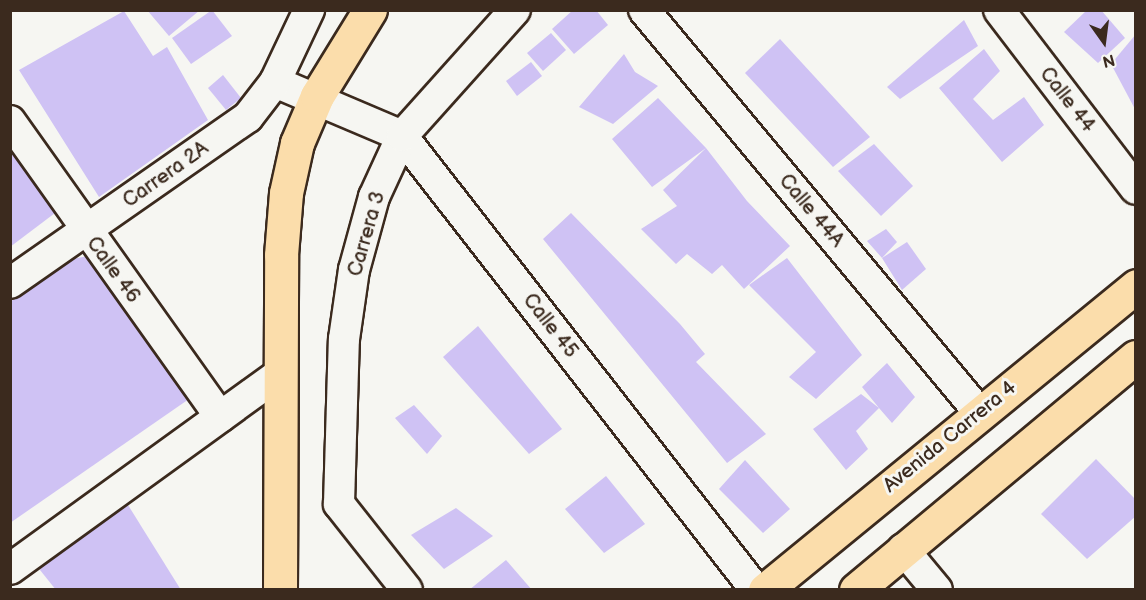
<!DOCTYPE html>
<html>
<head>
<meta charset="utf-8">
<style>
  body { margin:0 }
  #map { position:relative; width:1146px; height:600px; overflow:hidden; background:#f6f6f2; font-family:"Balsamiq Sans",sans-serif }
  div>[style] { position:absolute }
  .building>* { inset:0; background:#cfc2f4 }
  .roads { filter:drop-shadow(2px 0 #3b2a1e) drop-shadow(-2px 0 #3b2a1e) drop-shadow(0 2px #3b2a1e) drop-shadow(0 -2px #3b2a1e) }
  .minor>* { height:30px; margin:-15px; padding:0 15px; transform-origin:15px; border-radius:15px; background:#f6f6f2 }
  .primary>* { height:33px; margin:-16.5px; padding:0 16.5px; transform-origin:16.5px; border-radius:16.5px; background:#fbddab }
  span { translate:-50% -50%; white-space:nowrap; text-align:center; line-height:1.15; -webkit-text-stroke:6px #f6f6f2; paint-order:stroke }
  .street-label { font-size:20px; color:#3b2a1e }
  .frame { position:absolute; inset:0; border:12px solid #3b2a1e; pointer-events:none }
  .north { position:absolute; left:1074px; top:12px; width:60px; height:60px; -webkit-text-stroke:4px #f6f6f2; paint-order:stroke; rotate:166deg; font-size:16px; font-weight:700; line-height:24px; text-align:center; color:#3b2a1e }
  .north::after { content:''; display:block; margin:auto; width:21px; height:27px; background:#3b2a1e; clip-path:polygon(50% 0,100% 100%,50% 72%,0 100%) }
</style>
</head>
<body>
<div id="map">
  <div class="building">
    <div style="clip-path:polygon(147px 10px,200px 10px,169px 36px)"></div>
    <div style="clip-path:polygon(212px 10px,232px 36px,191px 64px,172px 38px)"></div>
    <div style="clip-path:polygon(573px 10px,596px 10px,608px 25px,574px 54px,552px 29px)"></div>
    <div style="clip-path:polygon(1087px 10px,1101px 10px,1125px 38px,1098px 63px,1064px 32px)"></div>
    <div style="clip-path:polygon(124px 11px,153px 56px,167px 47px,208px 120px,99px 197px,19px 70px)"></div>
    <div style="clip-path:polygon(964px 20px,978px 46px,900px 99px,887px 87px)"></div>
    <div style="clip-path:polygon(551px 33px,566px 50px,543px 71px,527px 53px)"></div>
    <div style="clip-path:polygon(1136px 34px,1136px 111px,1111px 64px)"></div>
    <div style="clip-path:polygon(780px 39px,870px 137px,833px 167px,745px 73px)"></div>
    <div style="clip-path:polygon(984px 49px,1000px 71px,973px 99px,993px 120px,1024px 97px,1044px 125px,1002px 162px,939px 88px)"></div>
    <div style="clip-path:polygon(624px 54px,635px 72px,658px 86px,613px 124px,579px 107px)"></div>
    <div style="clip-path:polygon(531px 62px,542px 76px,517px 96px,506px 81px)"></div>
    <div style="clip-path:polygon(223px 75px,241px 98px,226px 110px,208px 88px)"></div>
    <div style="clip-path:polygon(658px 98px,706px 148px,747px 201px,790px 246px,744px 289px,722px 265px,712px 274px,687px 254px,676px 264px,641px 229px,677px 206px,663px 190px,706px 148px,652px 187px,612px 139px)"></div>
    <div style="clip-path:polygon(10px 137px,59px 210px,10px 247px)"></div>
    <div style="clip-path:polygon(874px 144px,913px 186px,881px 216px,838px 171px)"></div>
    <div style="clip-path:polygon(571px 213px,680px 324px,705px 354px,696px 362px,766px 434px,727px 463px,543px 239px)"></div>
    <div style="clip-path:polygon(886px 229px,897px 242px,882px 258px,867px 241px)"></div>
    <div style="clip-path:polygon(907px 242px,926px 269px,902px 290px,882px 258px)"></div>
    <div style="clip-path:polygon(94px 255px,189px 399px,10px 523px,10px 302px,72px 259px)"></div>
    <div style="clip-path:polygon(787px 258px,862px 355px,816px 399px,789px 377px,816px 352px,749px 285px)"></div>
    <div style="clip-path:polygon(478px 326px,562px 429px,529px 454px,443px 357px)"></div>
    <div style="clip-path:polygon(887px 363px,915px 397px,892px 423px,879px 408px,856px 431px,868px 449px,846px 470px,813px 429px,861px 394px,879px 408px,862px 387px)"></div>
    <div style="clip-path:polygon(414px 405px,442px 436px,427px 454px,395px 418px)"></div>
    <div style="clip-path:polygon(1096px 459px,1136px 500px,1136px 516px,1087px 559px,1041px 514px)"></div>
    <div style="clip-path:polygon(745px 460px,790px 509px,763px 533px,719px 489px)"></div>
    <div style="clip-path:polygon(606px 476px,645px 524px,604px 553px,565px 509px)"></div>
    <div style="clip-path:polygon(128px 505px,181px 590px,56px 590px,40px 570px,43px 553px)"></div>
    <div style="clip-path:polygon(456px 508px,493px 536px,444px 569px,411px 535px)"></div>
    <div style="clip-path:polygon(506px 560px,532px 590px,469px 590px)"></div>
  </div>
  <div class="roads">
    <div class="minor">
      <div style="left:644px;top:10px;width:523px;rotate:50.19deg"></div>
      <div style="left:999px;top:10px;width:225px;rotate:52.6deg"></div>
      <div style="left:275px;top:82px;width:138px;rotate:23deg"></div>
      <div style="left:402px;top:136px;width:576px;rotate:52.06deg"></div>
      <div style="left:10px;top:121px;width:363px;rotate:54.6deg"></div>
      <div style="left:10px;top:283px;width:290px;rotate:-34.9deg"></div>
      <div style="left:248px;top:117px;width:44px;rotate:-52.4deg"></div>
      <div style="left:275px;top:82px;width:80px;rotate:-64.7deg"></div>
      <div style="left:903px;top:549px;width:53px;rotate:50.3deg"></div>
      <div style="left:10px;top:569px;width:334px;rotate:-35.9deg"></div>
      <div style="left:407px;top:590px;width:110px;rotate:-128.3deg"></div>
      <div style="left:339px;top:504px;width:165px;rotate:-88.3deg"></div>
      <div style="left:344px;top:339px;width:70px;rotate:-81.8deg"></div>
      <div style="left:354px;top:270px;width:76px;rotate:-74.7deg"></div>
      <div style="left:374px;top:197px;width:67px;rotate:-65.3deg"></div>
      <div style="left:402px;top:136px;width:169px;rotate:-48.1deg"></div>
    </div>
    <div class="primary">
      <div style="left:280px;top:590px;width:335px;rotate:-89.8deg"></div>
      <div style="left:281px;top:255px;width:62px;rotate:-85.4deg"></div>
      <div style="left:286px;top:193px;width:51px;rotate:-77.6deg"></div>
      <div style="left:297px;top:143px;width:51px;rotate:-66.9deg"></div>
      <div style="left:317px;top:96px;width:101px;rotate:-58.4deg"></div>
      <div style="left:765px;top:590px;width:480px;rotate:-39.3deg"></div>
      <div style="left:856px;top:590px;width:364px;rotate:-39.8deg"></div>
    </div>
  </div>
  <div class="street-label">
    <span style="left:1067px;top:100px;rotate:52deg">Calle 44</span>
    <span style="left:166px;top:175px;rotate:-35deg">Carrera 2A</span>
    <span style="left:811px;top:211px;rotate:50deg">Calle 44A</span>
    <span style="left:367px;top:234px;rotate:-74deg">Carrera 3</span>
    <span style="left:113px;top:270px;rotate:54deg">Calle 46</span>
    <span style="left:550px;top:326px;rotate:52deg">Calle 45</span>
    <span style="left:950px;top:437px;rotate:-39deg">Avenida Carrera 4</span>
  </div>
  <div class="frame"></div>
  <div class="north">N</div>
</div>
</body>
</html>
